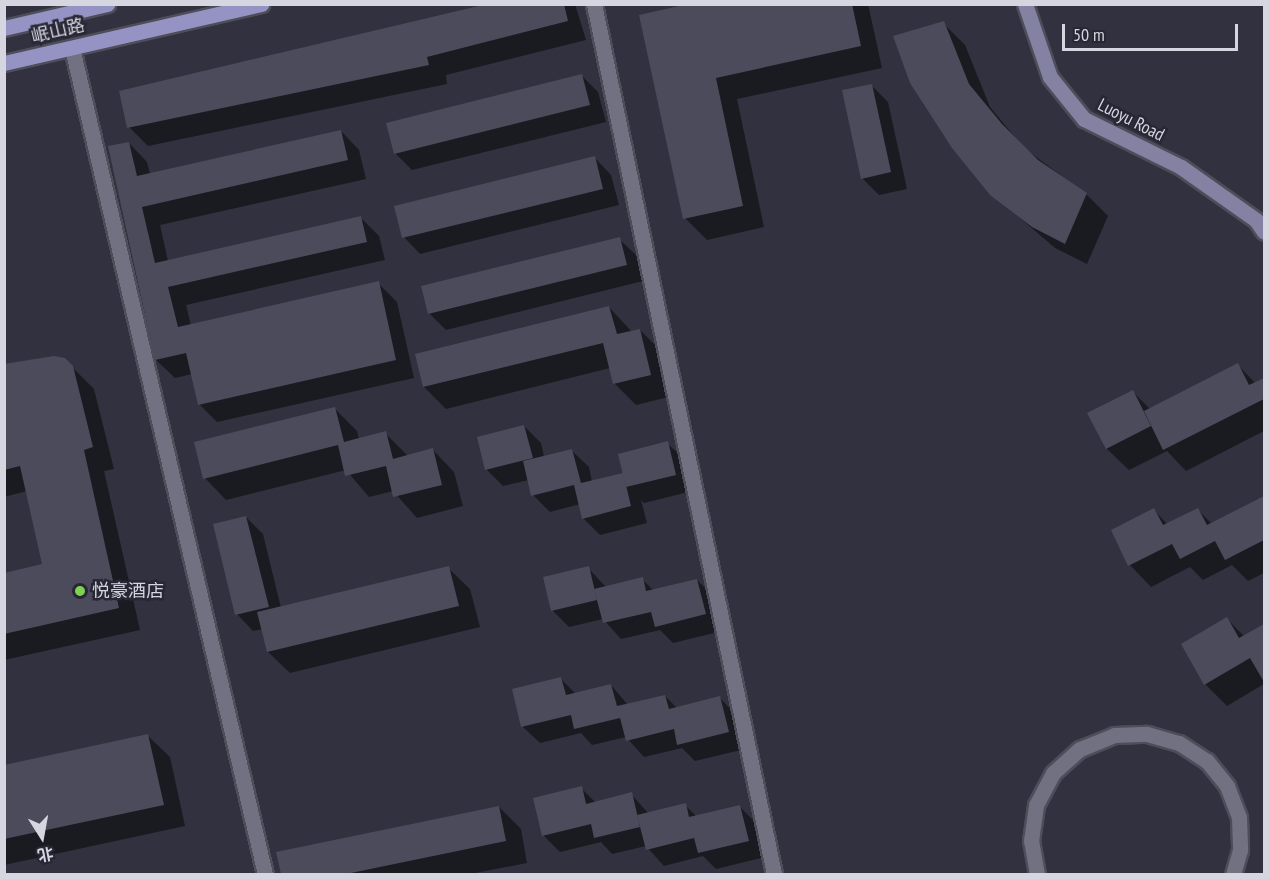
<!DOCTYPE html>
<html>
<head>
<meta charset="utf-8">
<style>
  body { margin:0 }
  #map { position:relative; width:1269px; height:879px; overflow:hidden; background:#31313f; font-family:"PT Sans Narrow","Noto Sans SC",sans-serif }
  div>[style] { position:absolute }
  .shadow>* { inset:0; background:#0007 }
  .building>* { inset:0; background:#4c4b5b }
  .roads { filter:drop-shadow(2px 0 #4e4d5a) drop-shadow(-2px 0 #4e4d5a) drop-shadow(0 2px #4e4d5a) drop-shadow(0 -2px #4e4d5a) }
  .minor>* { height:15px; margin:-7.5px; padding:0 7.5px; transform-origin:7.5px; border-radius:7.5px; background:#717182 }
  .secondary>* { height:15px; margin:-7.5px; padding:0 7.5px; transform-origin:7.5px; border-radius:7.5px; background:#8382a2 }
  .primary>* { height:15px; margin:-7.5px; padding:0 7.5px; transform-origin:7.5px; border-radius:7.5px; background:#9593c3 }
  .dots>* { width:16px; height:16px; translate:-50% -50%; box-sizing:border-box; border:3px solid #272735; border-radius:50% }
  span { translate:-50% -50%; white-space:nowrap; text-align:center; line-height:1.15; -webkit-text-stroke:5px #272735; paint-order:stroke }
  .street-label { font-size:18px; color:#d6d6e0 }
  .poi-label { font-size:18px; color:#d6d6e0 }
  .left { translate:0 -50%; text-align:left }
  .frame { position:absolute; inset:0; border:6px solid #d6d6e0; pointer-events:none }
  .north { position:absolute; left:12px; top:807px; width:60px; height:60px; -webkit-text-stroke:4px #272735; paint-order:stroke; rotate:169deg; font-size:16px; font-weight:700; line-height:24px; text-align:center; color:#d6d6e0 }
  .north::after { content:''; display:block; margin:auto; width:21px; height:27px; background:#d6d6e0; clip-path:polygon(50% 0,100% 100%,50% 72%,0 100%) }
  .scale { position:absolute; left:1062px; top:24px; width:176px; height:27px; box-sizing:border-box; border:3px solid #d6d6e0; border-top:0; padding-left:8px; font-size:18px; line-height:21px; white-space:nowrap; color:#d6d6e0; -webkit-text-stroke:4px #272735; paint-order:stroke }
</style>
</head>
<body>
<div id="map">
  <div class="shadow">
    <div style="clip-path:polygon(490px 4px,575px 4px,586px 40px,446px 75px,447px 84px,148px 146px,129px 127px)"></div>
    <div style="clip-path:polygon(695px 4px,868px 4px,882px 68px,737px 99px,764px 227px,707px 240px,685px 218px)"></div>
    <div style="clip-path:polygon(943px 23px,965px 45px,990px 107px,1024px 148px,1086px 194px,1108px 216px,1087px 264px,1055px 248px,992px 194px)"></div>
    <div style="clip-path:polygon(582px 76px,598px 92px,606px 122px,412px 170px,395px 153px)"></div>
    <div style="clip-path:polygon(871px 85px,888px 102px,907px 189px,879px 195px,862px 178px)"></div>
    <div style="clip-path:polygon(341px 131px,359px 150px,366px 179px,160px 225px,168px 261px,361px 218px,379px 236px,385px 260px,186px 305px,191px 326px,378px 283px,397px 302px,414px 378px,217px 422px,199px 404px,192px 374px,175px 378px,156px 360px,129px 143px,147px 162px,150px 174px)"></div>
    <div style="clip-path:polygon(595px 158px,611px 175px,619px 205px,420px 254px,404px 237px)"></div>
    <div style="clip-path:polygon(619px 239px,636px 255px,643px 281px,446px 330px,429px 313px)"></div>
    <div style="clip-path:polygon(609px 307px,632px 332px,640px 330px,662px 352px,672px 396px,636px 405px,614px 383px,610px 368px,446px 409px,424px 387px,417px 355px)"></div>
    <div style="clip-path:polygon(1238px 365px,1256px 384px,1264px 379px,1264px 431px,1186px 471px,1167px 451px,1129px 470px,1107px 449px,1089px 414px,1133px 392px,1150px 409px)"></div>
    <div style="clip-path:polygon(4px 366px,72px 367px,94px 389px,114px 469px,104px 471px,140px 630px,4px 660px,4px 574px,44px 565px,27px 491px,4px 497px)"></div>
    <div style="clip-path:polygon(335px 409px,357px 431px,359px 439px,385px 433px,408px 456px,433px 450px,454px 472px,463px 506px,417px 518px,393px 491px,369px 497px,346px 470px,226px 500px,205px 478px)"></div>
    <div style="clip-path:polygon(524px 426px,541px 443px,544px 457px,572px 451px,589px 467px,592px 482px,622px 475px,667px 443px,684px 459px,692px 491px,644px 503px,641px 500px,647px 523px,600px 535px,583px 518px,580px 504px,550px 512px,533px 495px,529px 480px,503px 486px,486px 469px)"></div>
    <div style="clip-path:polygon(1264px 497px,1264px 573px,1248px 581px,1232px 565px,1203px 580px,1190px 567px,1151px 587px,1130px 565px,1154px 510px,1168px 525px,1198px 510px,1212px 524px)"></div>
    <div style="clip-path:polygon(246px 517px,263px 534px,281px 608px,448px 568px,470px 589px,480px 627px,290px 673px,268px 652px,263px 629px,253px 631px,237px 614px)"></div>
    <div style="clip-path:polygon(588px 568px,606px 587px,642px 579px,654px 591px,697px 580px,714px 597px,722px 631px,673px 643px,660px 630px,621px 639px,603px 619px,569px 627px,553px 611px,545px 578px)"></div>
    <div style="clip-path:polygon(1227px 619px,1245px 637px,1264px 626px,1264px 684px,1227px 706px,1205px 684px)"></div>
    <div style="clip-path:polygon(561px 679px,576px 694px,611px 685px,628px 705px,665px 696px,677px 708px,720px 698px,736px 715px,745px 749px,695px 761px,682px 748px,644px 757px,626px 737px,592px 745px,581px 733px,540px 743px,523px 727px,514px 691px)"></div>
    <div style="clip-path:polygon(148px 736px,170px 757px,185px 826px,4px 865px,4px 766px)"></div>
    <div style="clip-path:polygon(581px 788px,596px 803px,631px 794px,649px 814px,685px 805px,697px 817px,740px 807px,757px 824px,765px 857px,716px 869px,703px 856px,664px 866px,646px 846px,612px 854px,601px 842px,560px 852px,543px 835px)"></div>
    <div style="clip-path:polygon(499px 807px,521px 829px,527px 863px,470px 874px,283px 874px,278px 853px)"></div>
  </div>
  <div class="building">
    <div style="clip-path:polygon(487px 4px,564px 4px,568px 21px,427px 57px,429px 65px,127px 128px,119px 91px)"></div>
    <div style="clip-path:polygon(688px 4px,852px 4px,861px 46px,716px 78px,743px 206px,683px 219px,639px 15px)"></div>
    <div style="clip-path:polygon(944px 21px,969px 84px,1002px 124px,1038px 160px,1087px 193px,1065px 244px,1032px 227px,990px 195px,952px 148px,910px 83px,893px 36px)"></div>
    <div style="clip-path:polygon(582px 74px,590px 105px,394px 154px,386px 123px)"></div>
    <div style="clip-path:polygon(872px 84px,891px 172px,861px 179px,842px 90px)"></div>
    <div style="clip-path:polygon(341px 130px,348px 160px,142px 207px,155px 263px,361px 216px,367px 242px,168px 287px,178px 327px,379px 281px,396px 360px,198px 405px,186px 353px,155px 360px,108px 146px,129px 142px,137px 176px)"></div>
    <div style="clip-path:polygon(595px 156px,603px 189px,402px 238px,394px 206px)"></div>
    <div style="clip-path:polygon(620px 237px,627px 265px,428px 314px,421px 286px)"></div>
    <div style="clip-path:polygon(609px 306px,617px 334px,640px 329px,651px 375px,613px 384px,603px 343px,423px 387px,415px 354px)"></div>
    <div style="clip-path:polygon(54px 356px,65px 358px,73px 366px,93px 447px,84px 450px,119px 608px,4px 634px,4px 573px,42px 564px,20px 466px,4px 470px,4px 364px)"></div>
    <div style="clip-path:polygon(1238px 363px,1249px 385px,1264px 378px,1264px 399px,1163px 450px,1144px 411px)"></div>
    <div style="clip-path:polygon(1133px 390px,1151px 426px,1106px 449px,1087px 413px)"></div>
    <div style="clip-path:polygon(335px 407px,344px 442px,386px 431px,393px 459px,433px 448px,442px 485px,393px 497px,386px 466px,345px 476px,338px 445px,203px 479px,194px 442px)"></div>
    <div style="clip-path:polygon(524px 425px,533px 458px,485px 470px,477px 437px)"></div>
    <div style="clip-path:polygon(668px 441px,676px 475px,626px 487px,618px 454px)"></div>
    <div style="clip-path:polygon(572px 449px,581px 483px,623px 473px,631px 506px,582px 519px,574px 485px,531px 496px,523px 461px)"></div>
    <div style="clip-path:polygon(1264px 496px,1264px 540px,1225px 560px,1215px 541px,1180px 559px,1172px 544px,1128px 566px,1111px 530px,1154px 508px,1163px 525px,1198px 508px,1207px 525px)"></div>
    <div style="clip-path:polygon(246px 516px,269px 607px,235px 615px,213px 524px)"></div>
    <div style="clip-path:polygon(449px 566px,459px 606px,267px 652px,257px 612px)"></div>
    <div style="clip-path:polygon(589px 566px,597px 600px,551px 611px,543px 577px)"></div>
    <div style="clip-path:polygon(643px 577px,646px 591px,697px 579px,706px 614px,655px 627px,651px 612px,603px 623px,594px 589px)"></div>
    <div style="clip-path:polygon(1227px 617px,1239px 638px,1264px 624px,1264px 682px,1250px 658px,1204px 685px,1181px 644px)"></div>
    <div style="clip-path:polygon(561px 677px,566px 695px,611px 684px,617px 706px,665px 695px,669px 709px,720px 696px,729px 732px,677px 745px,674px 729px,626px 741px,620px 718px,574px 729px,571px 715px,521px 727px,512px 689px)"></div>
    <div style="clip-path:polygon(148px 734px,164px 805px,4px 839px,4px 765px)"></div>
    <div style="clip-path:polygon(582px 786px,586px 804px,632px 792px,640px 827px,594px 838px,591px 824px,542px 836px,533px 798px)"></div>
    <div style="clip-path:polygon(686px 803px,689px 817px,740px 805px,749px 841px,698px 853px,694px 838px,646px 850px,637px 815px)"></div>
    <div style="clip-path:polygon(499px 806px,506px 841px,346px 874px,281px 874px,276px 852px)"></div>
  </div>
  <div class="roads">
    <div class="minor">
      <div style="left:594px;top:4px;width:888px;rotate:78.31deg"></div>
      <div style="left:72px;top:48px;width:848px;rotate:76.85deg"></div>
      <div style="left:1037px;top:874px;width:34px;rotate:-100deg"></div>
      <div style="left:1031px;top:841px;width:36px;rotate:-82deg"></div>
      <div style="left:1036px;top:805px;width:36px;rotate:-62deg"></div>
      <div style="left:1053px;top:773px;width:36px;rotate:-42deg"></div>
      <div style="left:1080px;top:749px;width:37px;rotate:-22deg"></div>
      <div style="left:1114px;top:735px;width:33px;rotate:-2deg"></div>
      <div style="left:1147px;top:734px;width:33px;rotate:16deg"></div>
      <div style="left:1179px;top:743px;width:33px;rotate:33deg"></div>
      <div style="left:1207px;top:761px;width:32px;rotate:51deg"></div>
      <div style="left:1227px;top:786px;width:33px;rotate:69deg"></div>
      <div style="left:1239px;top:817px;width:33px;rotate:88deg"></div>
      <div style="left:1240px;top:850px;width:25px;rotate:106deg"></div>
    </div>
    <div class="secondary">
      <div style="left:1025px;top:4px;width:77px;rotate:71.1deg"></div>
      <div style="left:1050px;top:77px;width:54px;rotate:51deg"></div>
      <div style="left:1084px;top:119px;width:108px;rotate:26.3deg"></div>
      <div style="left:1181px;top:167px;width:92px;rotate:35.2deg"></div>
      <div style="left:1256px;top:220px;width:14px;rotate:56deg"></div>
    </div>
    <div class="primary">
      <div style="left:4px;top:28px;width:106px;rotate:-13.1deg"></div>
      <div style="left:4px;top:63px;width:264px;rotate:-12.9deg"></div>
    </div>
  </div>
  <div class="dots">
    <div style="left:80px;top:591px;background:#7ed153"></div>
  </div>
  <div class="street-label">
    <span style="left:58px;top:31px;rotate:-13deg">岷山路</span>
    <span style="left:1131px;top:120px;rotate:27deg">Luoyu Road</span>
  </div>
  <div class="poi-label">
    <span class="left" style="left:92px;top:591px">悦豪酒店</span>
  </div>
  <div class="frame"></div>
  <div class="north">北</div>
  <div class="scale">50 m</div>
</div>
</body>
</html>
